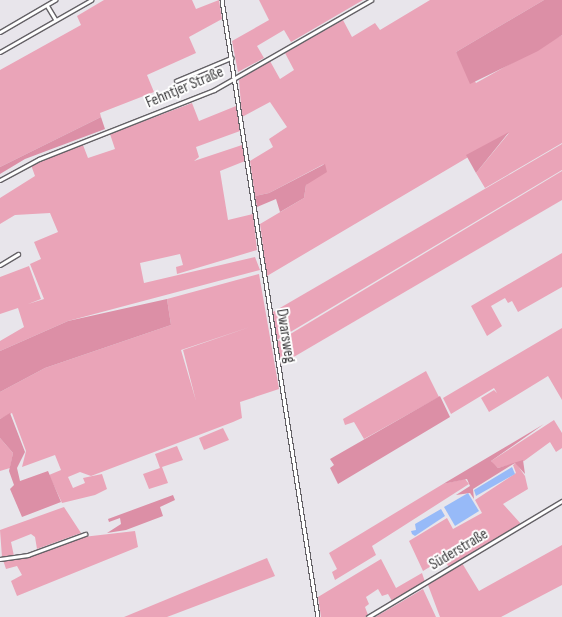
<!DOCTYPE html>
<html>
<head>
<meta charset="utf-8">
<style>
  body { margin:0 }
  #map { position:relative; width:562px; height:617px; overflow:hidden; background:#e8e5eb; font-family:"Sofia Sans Condensed",sans-serif }
  div>[style] { position:absolute }
  .green>* { inset:0; background:#eaa4b8 }
  .forest>* { inset:0; background:#dc8fa6 }
  .water>* { inset:0; background:#97baf8 }
  .roads { filter:drop-shadow(1px 0 #646166) drop-shadow(-1px 0 #646166) drop-shadow(0 1px #646166) drop-shadow(0 -1px #646166) }
  .minor>* { height:2.5px; margin:-1.25px; padding:0 1.25px; transform-origin:1.25px; border-radius:1.25px; background:#fff }
  span { translate:-50% -50%; white-space:nowrap; text-align:center; line-height:1.15; -webkit-text-stroke:4px #fff; paint-order:stroke }
  .street-label { font-size:16px; color:#3d3c3e }
</style>
</head>
<body>
<div id="map">
  <div class="green">
    <div style="clip-path:polygon(104px 0,192px 0,196px 9px,219px 0,222px 19px,189px 37px,196px 53px,147px 75px,154px 92px,100px 113px,101px 117px,0 167px,0 70px,81px 25px,77px 16px)"></div>
    <div style="clip-path:polygon(259px 0,363px 0,291px 42px,284px 30px,257px 46px,264px 58px,238px 72px,232px 41px,269px 20px)"></div>
    <div style="clip-path:polygon(430px 0,544px 0,456px 52px,476px 83px,562px 35px,562px 143px,485px 188px,476px 173px,509px 133px,267px 276px,260px 224px,304px 198px,306px 185px,324px 164px,269px 193px,255px 196px,250px 161px,273px 147px,269px 139px,287px 127px,270px 102px,242px 117px,239px 80px,270px 61px,280px 79px,294px 70px,285px 53px,343px 20px,352px 37px,375px 23px,380px 30px)"></div>
    <div style="clip-path:polygon(192px 103px,199px 121px,236px 106px,240px 131px,196px 147px,199px 157px,194px 161px,242px 145px,245px 161px,220px 171px,228px 220px,253px 214px,257px 250px,177px 274px,176px 267px,183px 265px,180px 254px,140px 263px,144px 283px,255px 257px,260px 270px,68px 321px,0 351px,0 341px,24px 327px,18px 308px,0 314px,0 277px,29px 266px,41px 299px,28px 304px,44px 299px,30px 264px,41px 259px,34px 242px,58px 232px,50px 213px,15px 215px,0 224px,0 198px,35px 176px,31px 165px,83px 145px,88px 158px,115px 149px,110px 134px)"></div>
    <div style="clip-path:polygon(562px 144px,562px 170px,277px 340px,273px 312px)"></div>
    <div style="clip-path:polygon(562px 171px,562px 200px,280px 365px,277px 342px)"></div>
    <div style="clip-path:polygon(562px 253px,562px 287px,518px 312px,512px 301px,508px 303px,505px 298px,491px 306px,502px 326px,487px 336px,471px 306px)"></div>
    <div style="clip-path:polygon(evenodd,259px 274px,279px 389px,240px 402px,242px 418px,233px 422px,91px 476px,80px 472px,68px 477px,73px 488px,85px 483px,83px 478px,102px 474px,107px 489px,95px 495px,62px 503px,49px 475px,61px 470px,55px 455px,22px 467px,26px 451px,12px 413px,0 419px,0 392px,45px 368px,171px 325px,167px 299px,259px 274px,250px 327px,183px 350px,196px 401px,181px 350px,250px 327px)"></div>
    <div style="clip-path:polygon(562px 328px,562px 400px,548px 376px,489px 412px,481px 398px,494px 390px,497px 393px,494px 388px,451px 414px,443px 398px)"></div>
    <div style="clip-path:polygon(426px 371px,439px 397px,364px 439px,354px 422px,345px 425px,343px 419px)"></div>
    <div style="clip-path:polygon(554px 420px,562px 433px,562px 448px,556px 452px,550px 442px,524px 461px,498px 468px,493px 464px,491px 461px)"></div>
    <div style="clip-path:polygon(223px 428px,229px 440px,204px 450px,199px 438px)"></div>
    <div style="clip-path:polygon(0 438px,13px 453px,10px 468px,0 471px)"></div>
    <div style="clip-path:polygon(177px 446px,183px 460px,162px 467px,168px 483px,149px 489px,143px 474px,160px 468px,155px 454px)"></div>
    <div style="clip-path:polygon(516px 463px,525px 476px,528px 489px,503px 504px,521px 524px,449px 567px,443px 559px,423px 571px,409px 541px,447px 518px,453px 529px,482px 513px,475px 500px,516px 473px,513px 465px)"></div>
    <div style="clip-path:polygon(465px 479px,469px 484px,372px 546px,376px 555px,335px 580px,332px 572px,337px 569px,329px 553px,443px 484px)"></div>
    <div style="clip-path:polygon(64px 507px,81px 533px,37px 549px,35px 537px,31px 534px,11px 542px,14px 556px,2px 557px,0 530px)"></div>
    <div style="clip-path:polygon(135px 531px,138px 547px,17px 596px,11px 581px,22px 575px,17px 566px,6px 569px,3px 560px,28px 556px,83px 537px)"></div>
    <div style="clip-path:polygon(562px 545px,562px 585px,501px 617px,440px 617px,428px 585px,462px 563px,479px 591px)"></div>
    <div style="clip-path:polygon(267px 558px,275px 576px,167px 617px,124px 617px)"></div>
    <div style="clip-path:polygon(381px 559px,396px 588px,422px 573px,425px 582px,392px 601px,388px 594px,382px 596px,378px 589px,366px 597px,369px 604px,365px 607px,368px 615px,365px 617px,321px 617px,318px 597px)"></div>
    <div style="clip-path:polygon(423px 589px,436px 617px,375px 617px,401px 602px)"></div>
  </div>
  <div class="forest">
    <div style="clip-path:polygon(544px 0,562px 0,562px 35px,538px 51px,470px 84px,456px 52px)"></div>
    <div style="clip-path:polygon(101px 117px,105px 129px,25px 159px,0 174px,0 167px)"></div>
    <div style="clip-path:polygon(509px 132px,476px 173px,466px 155px)"></div>
    <div style="clip-path:polygon(325px 164px,327px 172px,306px 185px,304px 198px,280px 212px,276px 199px,257px 207px,255px 196px,269px 193px)"></div>
    <div style="clip-path:polygon(167px 299px,171px 325px,45px 368px,0 392px,0 351px,68px 321px)"></div>
    <div style="clip-path:polygon(440px 396px,450px 417px,338px 484px,330px 468px,334px 465px,330px 459px)"></div>
    <div style="clip-path:polygon(10px 413px,25px 452px,17px 468px,20px 481px,48px 471px,61px 502px,22px 517px,10px 489px,14px 485px,9px 471px,13px 453px,0 438px,0 419px)"></div>
    <div style="clip-path:polygon(544px 424px,491px 461px,498px 468px,523px 460px,525px 474px,515px 463px,473px 489px,474px 499px,470px 493px,456px 495px,470px 486px,467px 479px,443px 484px)"></div>
    <div style="clip-path:polygon(173px 495px,175px 500px,160px 507px,163px 516px,126px 530px,107px 533px,121px 524px,120px 518px,109px 522px,108px 519px)"></div>
  </div>
  <div class="water">
    <div style="clip-path:polygon(512px 467px,515px 474px,476px 496px,474px 490px)"></div>
    <div style="clip-path:polygon(468px 493px,479px 511px,455px 526px,444px 507px)"></div>
    <div style="clip-path:polygon(441px 509px,445px 516px,415px 536px,412px 534px,411px 531px,416px 530px,415px 524px)"></div>
  </div>
  <div class="roads">
    <div class="minor">
      <div style="left:222px;top:0;width:624px;rotate:81.16deg"></div>
      <div style="left:47px;top:5px;width:17px;rotate:59deg"></div>
      <div style="left:0;top:32px;width:64px;rotate:-30.2deg"></div>
      <div style="left:0;top:52px;width:105px;rotate:-29.7deg"></div>
      <div style="left:176px;top:81px;width:60px;rotate:-22.7deg"></div>
      <div style="left:0;top:180px;width:44px;rotate:-28.3deg"></div>
      <div style="left:39px;top:159px;width:188px;rotate:-21.5deg"></div>
      <div style="left:214px;top:90px;width:181px;rotate:-29.8deg"></div>
      <div style="left:0;top:265px;width:21px;rotate:-31deg"></div>
      <div style="left:0;top:559px;width:28px;rotate:-8deg"></div>
      <div style="left:28px;top:555px;width:61px;rotate:-20.2deg"></div>
      <div style="left:368px;top:617px;width:226px;rotate:-30.9deg"></div>
    </div>
  </div>
  <div class="street-label">
    <span style="left:185px;top:88px;rotate:-23deg">Fehntjer Straße</span>
    <span style="left:285px;top:336px;rotate:81deg">Dwarsweg</span>
    <span style="left:459px;top:550px;rotate:-31deg">Süderstraße</span>
  </div>
</div>
</body>
</html>
